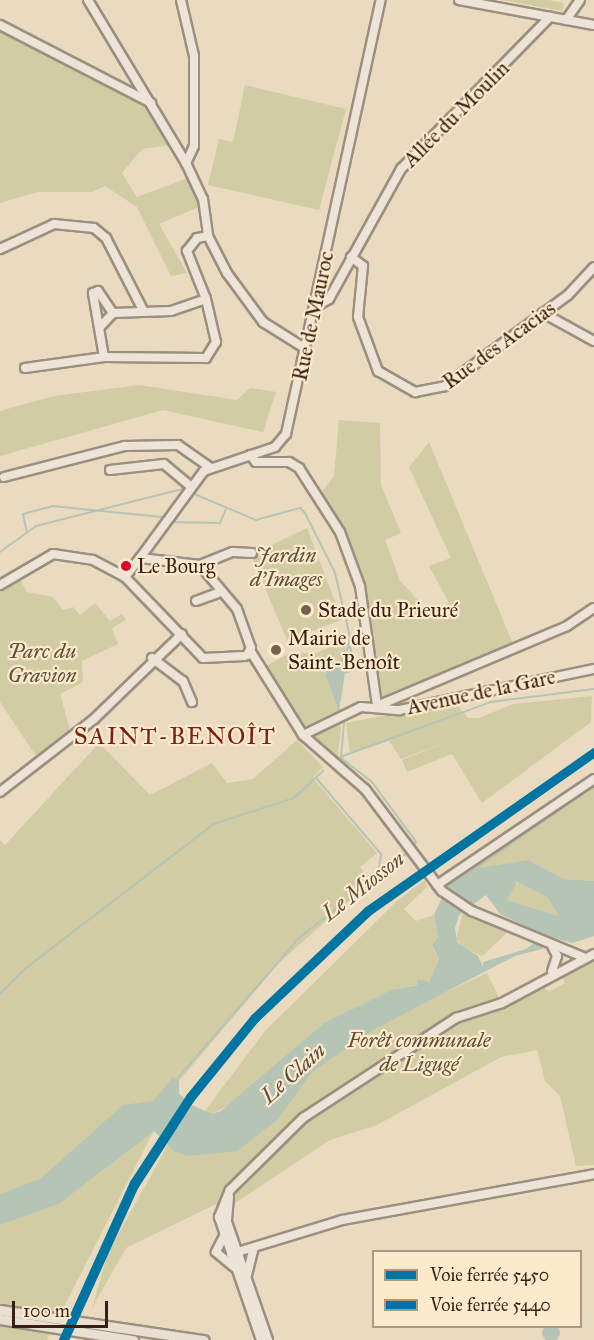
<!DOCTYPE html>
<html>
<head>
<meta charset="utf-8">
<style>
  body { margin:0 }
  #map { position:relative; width:594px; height:1340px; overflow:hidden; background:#eadac0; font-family:"IM FELL Great Primer",serif }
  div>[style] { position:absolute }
  .green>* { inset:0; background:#d1cca3 }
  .water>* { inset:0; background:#b6c4b5 }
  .round { border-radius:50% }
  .pier>* { inset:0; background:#eadac0 }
  .stream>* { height:2px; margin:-1px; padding:0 1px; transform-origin:1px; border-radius:1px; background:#b6c4b5 }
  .roads { filter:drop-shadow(2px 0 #9b8f7f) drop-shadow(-2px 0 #9b8f7f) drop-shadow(0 2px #9b8f7f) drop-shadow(0 -2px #9b8f7f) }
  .minor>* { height:8px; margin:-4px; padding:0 4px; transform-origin:4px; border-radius:4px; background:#ede4d7 }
  .major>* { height:9px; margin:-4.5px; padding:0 4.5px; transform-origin:4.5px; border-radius:4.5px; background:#e9dfd1 }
  .rail-1>* { height:6px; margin:-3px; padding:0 3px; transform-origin:3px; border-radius:3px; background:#0075a1 }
  .rail-2>* { height:6px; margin:-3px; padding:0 3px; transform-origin:3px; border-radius:3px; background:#0075a1 }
  .dots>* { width:16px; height:16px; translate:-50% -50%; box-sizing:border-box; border:3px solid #fde9cb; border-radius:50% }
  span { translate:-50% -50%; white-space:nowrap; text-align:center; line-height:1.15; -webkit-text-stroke:4.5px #fde9cb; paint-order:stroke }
  .bus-label { font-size:20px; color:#361f16 }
  .left { translate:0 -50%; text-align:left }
  .street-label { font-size:21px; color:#361f16 }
  .park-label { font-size:21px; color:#5e5039; font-style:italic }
  .poi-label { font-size:21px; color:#361f16 }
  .water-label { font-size:22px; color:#564e44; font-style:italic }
  .quarter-label { font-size:24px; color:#7a1f14; letter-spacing:1.5px }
  .legend { position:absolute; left:372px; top:1250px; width:210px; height:78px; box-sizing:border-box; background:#fde9cb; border:2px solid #ad9883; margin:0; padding:8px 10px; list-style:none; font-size:18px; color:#361f16 }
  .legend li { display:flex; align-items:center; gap:12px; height:30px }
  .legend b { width:30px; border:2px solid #ad9883 }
  .scale { position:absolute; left:12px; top:1301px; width:96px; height:27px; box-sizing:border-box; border:3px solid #361f16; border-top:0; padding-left:8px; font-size:18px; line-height:21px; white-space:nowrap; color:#361f16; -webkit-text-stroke:4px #fde9cb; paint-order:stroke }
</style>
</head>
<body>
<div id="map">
  <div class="green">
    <div style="clip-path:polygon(502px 0,548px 0,564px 3px,562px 11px)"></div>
    <div style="clip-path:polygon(0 25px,16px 38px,75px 63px,147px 109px,171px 145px,142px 149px,122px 173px,137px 197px,188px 178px,201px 206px,159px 224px,187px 273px,171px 276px,137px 207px,105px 186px,92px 192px,38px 192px,0 203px)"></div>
    <div style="clip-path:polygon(245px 85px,346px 109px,319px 210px,208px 185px,219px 139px,233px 142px)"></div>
    <div style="clip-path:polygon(139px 385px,237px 400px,250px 388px,276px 392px,263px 432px,163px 410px,0 456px,0 411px,54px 396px)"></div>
    <div style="clip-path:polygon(339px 420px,380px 423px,381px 485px,401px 533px,385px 540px,400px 581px,432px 615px,449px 603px,429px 566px,451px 558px,409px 467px,429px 442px,513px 644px,381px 700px,366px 595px,344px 531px,321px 493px,334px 476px)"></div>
    <div style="clip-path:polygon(307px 528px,342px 620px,287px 640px,251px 555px)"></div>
    <div style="clip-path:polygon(19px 578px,27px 592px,53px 597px,63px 610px,73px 607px,80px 615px,95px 603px,110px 621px,122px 614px,126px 620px,112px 628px,118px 644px,82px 661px,83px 682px,60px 694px,71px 733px,38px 759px,0 702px,0 590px)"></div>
    <div style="clip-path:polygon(347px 640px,339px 710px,305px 726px,264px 667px,292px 652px,313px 654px)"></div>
    <div style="clip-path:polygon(592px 696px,591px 722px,482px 803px,452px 754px,407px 772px,402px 760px,448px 742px,401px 759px,389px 741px,350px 753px,346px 723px,455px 702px,468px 718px,479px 718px,513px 704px)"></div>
    <div style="clip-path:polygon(337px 718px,341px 728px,337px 762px,312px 735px)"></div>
    <div style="clip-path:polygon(297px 740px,323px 767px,313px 778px,377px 853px,360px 867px,370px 882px,280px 962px,179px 1081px,47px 1340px,0 1340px,0 840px,5px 845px,99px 743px,150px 795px,212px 763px,227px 783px,253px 779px)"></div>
    <div style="clip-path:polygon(594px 786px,594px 881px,565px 879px,528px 860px,469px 871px)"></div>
    <div style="clip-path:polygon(425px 880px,427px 887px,404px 909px,416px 921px,434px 915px,438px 937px,433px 949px,439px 959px,429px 982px,391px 990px,324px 1023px,231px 1104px,212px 1114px,204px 1112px,265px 1031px,397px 901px)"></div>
    <div style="clip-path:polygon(521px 882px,547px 897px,559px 916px,507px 900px,512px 886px)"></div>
    <div style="clip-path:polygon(463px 911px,508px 930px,507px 933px,482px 956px,467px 949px,456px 940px)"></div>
    <div style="clip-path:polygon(594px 960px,594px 1165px,576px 1166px,560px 1096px,545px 1081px,537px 1050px,501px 1057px,377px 1125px,330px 1140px,235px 1203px,214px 1205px,126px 1248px,92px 1308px,108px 1253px,169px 1143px,237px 1134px,336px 1052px,397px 1015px,487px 973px,503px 1006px,544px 987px,549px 992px,565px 983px,561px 973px)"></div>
  </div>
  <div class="water">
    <div style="clip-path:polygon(347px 654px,340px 690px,339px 710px,325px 675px)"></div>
    <div style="clip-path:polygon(evenodd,528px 860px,565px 879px,594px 881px,594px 936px,573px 943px,550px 937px,542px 949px,515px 956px,373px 1030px,312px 1072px,277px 1120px,237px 1151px,188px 1156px,174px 1151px,154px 1131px,60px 1203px,0 1225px,0 1194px,40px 1179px,123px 1105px,153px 1101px,173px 1077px,179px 1081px,179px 1094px,192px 1105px,212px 1114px,221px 1111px,324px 1023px,391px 990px,417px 985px,418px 979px,429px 982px,439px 959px,432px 945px,438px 937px,434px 915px,447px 886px,463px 871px,528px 860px,517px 882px,547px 897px,559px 916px,507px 900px,517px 882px,528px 860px,486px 895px,500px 914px,545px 935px,526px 949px,483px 962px,483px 967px,478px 956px,457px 942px,455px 928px,459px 915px,486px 895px)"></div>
    <div class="round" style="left:542px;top:1324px;width:18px;height:18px"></div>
  </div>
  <div class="pier">
    <div style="clip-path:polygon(186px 1097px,194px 1103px,166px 1143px,159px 1137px)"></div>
  </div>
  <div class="stream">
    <div style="left:192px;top:493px;width:69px;rotate:22.9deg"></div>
    <div style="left:256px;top:520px;width:46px;rotate:-15.3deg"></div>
    <div style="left:300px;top:508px;width:7px;rotate:45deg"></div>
    <div style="left:305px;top:513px;width:67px;rotate:63.4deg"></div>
    <div style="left:335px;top:573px;width:66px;rotate:76.8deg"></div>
    <div style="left:350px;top:637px;width:19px;rotate:102deg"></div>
    <div style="left:171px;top:522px;width:49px;rotate:1.2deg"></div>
    <div style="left:220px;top:523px;width:15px;rotate:-67deg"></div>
    <div style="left:27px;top:533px;width:19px;rotate:-102deg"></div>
    <div style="left:23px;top:514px;width:30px;rotate:-15deg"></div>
    <div style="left:52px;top:506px;width:110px;rotate:5.8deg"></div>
    <div style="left:0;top:552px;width:44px;rotate:-35.8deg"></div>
    <div style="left:36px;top:526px;width:151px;rotate:-14.2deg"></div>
    <div style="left:344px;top:673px;width:13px;rotate:-18deg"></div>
    <div style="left:356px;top:669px;width:23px;rotate:-105deg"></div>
    <div style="left:340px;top:700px;width:29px;rotate:-82deg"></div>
    <div style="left:339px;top:709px;width:15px;rotate:70deg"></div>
    <div style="left:344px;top:723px;width:33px;rotate:95deg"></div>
    <div style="left:340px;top:757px;width:41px;rotate:38deg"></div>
    <div style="left:372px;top:782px;width:74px;rotate:53.7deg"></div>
    <div style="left:416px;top:842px;width:7px;rotate:135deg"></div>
    <div style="left:340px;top:757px;width:161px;rotate:-20deg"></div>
    <div style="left:491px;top:702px;width:104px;rotate:-7.2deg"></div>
    <div style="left:317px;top:779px;width:99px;rotate:49.5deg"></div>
    <div style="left:381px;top:854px;width:15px;rotate:98deg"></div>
    <div style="left:469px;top:873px;width:152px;rotate:-34.8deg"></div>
    <div style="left:0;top:994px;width:37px;rotate:-45deg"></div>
    <div style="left:26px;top:968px;width:237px;rotate:-37.5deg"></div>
    <div style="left:214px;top:824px;width:84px;rotate:-18deg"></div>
    <div style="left:294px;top:798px;width:40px;rotate:-43deg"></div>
    <div style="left:176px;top:1080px;width:188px;rotate:-49.1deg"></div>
    <div style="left:299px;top:938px;width:139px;rotate:-38.3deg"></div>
  </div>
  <div class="roads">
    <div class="minor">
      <div style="left:88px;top:0;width:190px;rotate:59deg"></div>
      <div style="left:186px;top:163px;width:40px;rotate:65deg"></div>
      <div style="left:203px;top:199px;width:37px;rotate:82deg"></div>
      <div style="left:208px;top:236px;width:42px;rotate:62.8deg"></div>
      <div style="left:227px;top:273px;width:61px;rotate:53.7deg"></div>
      <div style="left:263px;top:322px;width:51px;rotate:32.1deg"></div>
      <div style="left:181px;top:0;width:57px;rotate:76.9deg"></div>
      <div style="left:194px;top:56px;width:90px;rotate:90deg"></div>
      <div style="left:194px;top:146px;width:19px;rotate:115deg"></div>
      <div style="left:459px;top:0;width:137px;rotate:10.5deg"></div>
      <div style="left:566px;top:20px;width:24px;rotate:-55deg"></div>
      <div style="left:0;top:25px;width:170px;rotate:27.3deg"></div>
      <div style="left:0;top:249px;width:60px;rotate:-24.8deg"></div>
      <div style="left:54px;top:224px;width:40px;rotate:5.7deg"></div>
      <div style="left:94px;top:228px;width:16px;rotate:40deg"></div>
      <div style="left:106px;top:238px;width:83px;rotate:62.8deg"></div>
      <div style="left:351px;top:257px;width:15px;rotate:37deg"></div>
      <div style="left:363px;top:266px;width:51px;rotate:95.6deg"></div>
      <div style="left:358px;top:317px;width:58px;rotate:69.7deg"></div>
      <div style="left:378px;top:371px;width:43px;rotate:29.6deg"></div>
      <div style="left:415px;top:392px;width:31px;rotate:-11deg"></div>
      <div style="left:445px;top:386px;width:153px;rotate:-36.5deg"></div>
      <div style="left:568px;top:295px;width:38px;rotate:-47deg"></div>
      <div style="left:315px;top:307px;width:16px;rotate:-30deg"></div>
      <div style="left:329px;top:299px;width:149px;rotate:-61deg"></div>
      <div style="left:401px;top:169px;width:213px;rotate:-45.6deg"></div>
      <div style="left:543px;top:313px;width:58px;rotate:28.8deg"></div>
      <div style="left:100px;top:327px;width:19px;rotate:-47deg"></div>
      <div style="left:104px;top:357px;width:65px;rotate:-99.8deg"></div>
      <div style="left:93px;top:293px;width:5px;rotate:-22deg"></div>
      <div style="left:98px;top:291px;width:27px;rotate:56deg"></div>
      <div style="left:113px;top:313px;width:58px;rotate:-2deg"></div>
      <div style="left:171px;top:311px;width:37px;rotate:-19deg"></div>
      <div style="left:206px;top:299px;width:52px;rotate:-111.6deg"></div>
      <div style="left:187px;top:251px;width:16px;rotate:-52deg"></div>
      <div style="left:197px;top:238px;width:11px;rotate:-10deg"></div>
      <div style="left:25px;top:368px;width:80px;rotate:-7.9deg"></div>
      <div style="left:104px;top:357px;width:102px;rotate:0.6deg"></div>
      <div style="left:206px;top:358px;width:19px;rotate:-58deg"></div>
      <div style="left:216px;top:342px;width:44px;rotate:-103.1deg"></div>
      <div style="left:250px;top:455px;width:9px;rotate:49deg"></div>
      <div style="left:256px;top:462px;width:33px"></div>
      <div style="left:289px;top:462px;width:12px;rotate:31deg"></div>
      <div style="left:299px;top:468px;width:76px;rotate:57.4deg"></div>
      <div style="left:340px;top:532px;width:58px;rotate:69.7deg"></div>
      <div style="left:360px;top:586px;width:121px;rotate:81.9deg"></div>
      <div style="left:377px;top:706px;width:206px;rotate:-22.8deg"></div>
      <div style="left:567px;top:626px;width:32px;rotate:-34deg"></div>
      <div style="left:110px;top:470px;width:54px;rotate:-6.3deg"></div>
      <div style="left:164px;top:464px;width:34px;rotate:40deg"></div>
      <div style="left:4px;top:477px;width:125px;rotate:-14.4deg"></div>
      <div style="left:125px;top:446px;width:53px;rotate:-1.1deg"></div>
      <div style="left:178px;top:445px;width:38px;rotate:35deg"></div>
      <div style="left:140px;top:558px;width:108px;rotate:-53.7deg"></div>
      <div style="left:204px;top:471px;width:75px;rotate:-18.7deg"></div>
      <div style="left:275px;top:447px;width:17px;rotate:-50deg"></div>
      <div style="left:286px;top:434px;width:444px;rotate:-77.7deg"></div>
      <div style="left:200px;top:565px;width:35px;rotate:-22deg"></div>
      <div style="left:233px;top:552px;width:19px;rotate:3deg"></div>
      <div style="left:125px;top:577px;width:24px;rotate:-52deg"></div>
      <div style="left:140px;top:558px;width:60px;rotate:6.7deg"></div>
      <div style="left:200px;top:565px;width:57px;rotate:49.9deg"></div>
      <div style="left:237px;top:609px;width:41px;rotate:70.3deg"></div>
      <div style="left:251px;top:648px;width:8px;rotate:120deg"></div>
      <div style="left:0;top:585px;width:61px;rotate:-30.3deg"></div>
      <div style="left:53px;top:554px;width:40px;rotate:8.5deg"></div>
      <div style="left:93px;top:560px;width:36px;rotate:28deg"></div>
      <div style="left:125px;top:577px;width:112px;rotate:46.1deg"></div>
      <div style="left:203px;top:658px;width:42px;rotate:-2.7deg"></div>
      <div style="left:196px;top:601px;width:23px;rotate:-20deg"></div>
      <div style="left:251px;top:652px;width:98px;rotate:57.9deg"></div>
      <div style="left:303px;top:735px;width:82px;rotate:41.1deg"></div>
      <div style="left:365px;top:789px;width:128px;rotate:53deg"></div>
      <div style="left:442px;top:891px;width:36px;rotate:34deg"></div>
      <div style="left:472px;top:911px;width:120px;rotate:22.5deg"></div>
      <div style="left:152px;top:658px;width:39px;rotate:37deg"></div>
      <div style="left:183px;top:681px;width:23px;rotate:67deg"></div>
      <div style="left:303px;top:735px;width:64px;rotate:-25.8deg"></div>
      <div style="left:361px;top:707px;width:38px;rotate:5deg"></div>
      <div style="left:399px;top:710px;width:199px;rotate:-11.9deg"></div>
      <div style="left:0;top:792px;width:119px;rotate:-37.8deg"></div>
      <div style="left:94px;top:719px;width:122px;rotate:-44deg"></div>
      <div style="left:437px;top:885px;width:189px;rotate:-34deg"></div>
      <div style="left:552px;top:946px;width:11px;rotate:63deg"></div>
      <div style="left:557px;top:956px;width:16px;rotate:108deg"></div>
      <div style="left:229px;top:1197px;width:25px;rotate:95deg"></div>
      <div style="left:227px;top:1222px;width:125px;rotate:70.8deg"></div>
      <div style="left:224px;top:1236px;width:18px;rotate:117deg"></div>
      <div style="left:216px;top:1252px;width:23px;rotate:40deg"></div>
      <div style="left:231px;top:1254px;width:116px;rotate:-17deg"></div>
      <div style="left:342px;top:1220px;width:256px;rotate:-10.3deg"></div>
      <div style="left:247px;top:1275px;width:25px;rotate:-76deg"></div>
      <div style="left:261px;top:1340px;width:130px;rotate:-108.9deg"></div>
      <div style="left:219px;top:1217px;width:29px;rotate:-68deg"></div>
      <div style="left:230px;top:1190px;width:103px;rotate:-44.6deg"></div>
      <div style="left:303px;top:1118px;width:183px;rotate:-33.2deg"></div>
      <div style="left:456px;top:1018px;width:48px;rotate:-18.1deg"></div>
      <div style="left:502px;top:1003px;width:104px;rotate:-28deg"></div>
    </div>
    <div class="major">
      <div style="left:0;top:1310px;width:206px;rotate:8.4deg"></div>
      <div style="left:0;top:1319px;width:135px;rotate:9deg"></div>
    </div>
  </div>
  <div class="rail-1">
    <div style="left:62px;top:1340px;width:172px;rotate:-65.7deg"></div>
    <div style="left:133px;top:1183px;width:103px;rotate:-56.9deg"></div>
    <div style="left:189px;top:1097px;width:103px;rotate:-50.9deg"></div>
    <div style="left:254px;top:1017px;width:156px;rotate:-43.4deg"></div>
    <div style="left:367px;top:910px;width:277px;rotate:-35deg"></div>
  </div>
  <div class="rail-2">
    <div style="left:66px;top:1340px;width:169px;rotate:-65.6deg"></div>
    <div style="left:136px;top:1186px;width:103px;rotate:-57.2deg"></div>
    <div style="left:192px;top:1099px;width:102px;rotate:-51deg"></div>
    <div style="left:256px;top:1020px;width:156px;rotate:-43.4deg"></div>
    <div style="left:369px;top:913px;width:275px;rotate:-35.1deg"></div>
  </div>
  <div class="dots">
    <div style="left:126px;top:566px;background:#e4002b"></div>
    <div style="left:306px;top:610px;background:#756052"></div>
    <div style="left:276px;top:650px;background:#756052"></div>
  </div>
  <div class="bus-label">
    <span class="left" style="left:137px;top:566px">Le Bourg</span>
  </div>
  <div class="street-label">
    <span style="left:456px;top:114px;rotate:-45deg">Allée du Moulin</span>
    <span style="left:313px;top:316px;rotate:-78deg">Rue de Mauroc</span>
    <span style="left:499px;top:345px;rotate:-36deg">Rue des Acacias</span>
    <span style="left:481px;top:692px;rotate:-12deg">Avenue de la Gare</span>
  </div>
  <div class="park-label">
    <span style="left:286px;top:567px">Jardin<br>d'Images</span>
    <span style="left:42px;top:663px">Parc du<br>Gravion</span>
    <span style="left:419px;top:1052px">Forêt communale<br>de Ligugé</span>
  </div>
  <div class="poi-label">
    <span class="left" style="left:318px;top:610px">Stade du Prieuré</span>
    <span class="left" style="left:288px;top:650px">Mairie de<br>Saint-Benoît</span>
  </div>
  <div class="water-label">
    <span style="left:363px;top:886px;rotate:-38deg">Le Miosson</span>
    <span style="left:293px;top:1073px;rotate:-42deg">Le Clain</span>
  </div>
  <div class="quarter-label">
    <span style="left:175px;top:737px">SAINT-BENOÎT</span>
  </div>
  <ul class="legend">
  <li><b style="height:8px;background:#0075a1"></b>Voie ferrée 5450</li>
  <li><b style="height:8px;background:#0075a1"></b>Voie ferrée 5440</li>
  </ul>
  <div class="scale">100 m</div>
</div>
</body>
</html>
